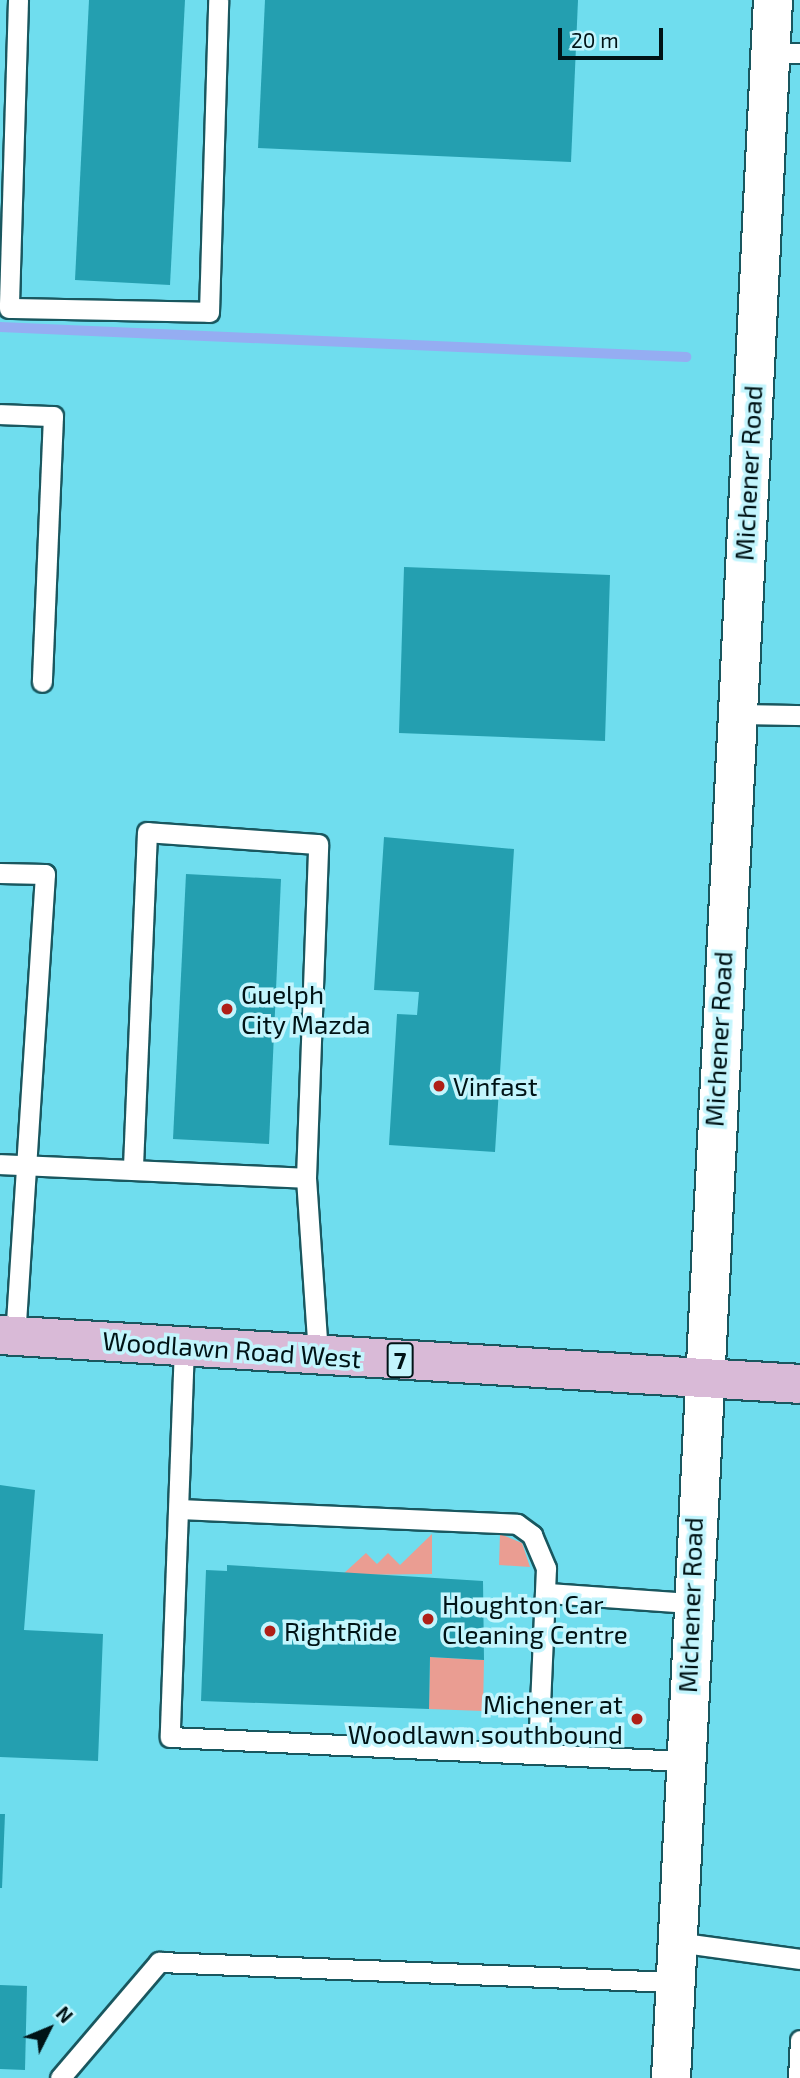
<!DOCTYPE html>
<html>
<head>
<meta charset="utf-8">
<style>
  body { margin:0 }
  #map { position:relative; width:800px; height:2078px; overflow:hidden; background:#6fddee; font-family:"Exo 2",sans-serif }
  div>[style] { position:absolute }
  .green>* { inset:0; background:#ea9d92 }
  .stream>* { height:10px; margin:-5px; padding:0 5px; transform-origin:5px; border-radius:5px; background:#95adf2 }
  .building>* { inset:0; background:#249fb0 }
  .roads { filter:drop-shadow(2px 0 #19575f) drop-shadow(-2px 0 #19575f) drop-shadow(0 2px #19575f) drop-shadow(0 -2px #19575f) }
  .service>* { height:19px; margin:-9.5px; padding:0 9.5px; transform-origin:9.5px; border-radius:9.5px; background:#fff }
  .minor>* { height:38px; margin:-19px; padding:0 19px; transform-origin:19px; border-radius:19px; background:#fff }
  .primary>* { height:38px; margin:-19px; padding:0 19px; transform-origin:19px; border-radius:19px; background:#d9bad7 }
  .dots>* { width:19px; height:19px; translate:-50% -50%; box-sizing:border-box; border:4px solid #c3f5fd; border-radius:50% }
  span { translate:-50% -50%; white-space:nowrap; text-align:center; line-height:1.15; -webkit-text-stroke:7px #c3f5fd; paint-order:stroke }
  .shield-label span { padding:2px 5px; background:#c3f5fd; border:2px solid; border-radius:5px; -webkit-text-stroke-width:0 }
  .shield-label { font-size:24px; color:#001316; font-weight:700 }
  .street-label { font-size:26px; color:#001316 }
  .poi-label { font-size:26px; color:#001316 }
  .left { translate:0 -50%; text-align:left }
  .right { translate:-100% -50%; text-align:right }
  .north { position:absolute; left:14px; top:1994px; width:70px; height:70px; -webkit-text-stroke:5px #c3f5fd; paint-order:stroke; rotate:47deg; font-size:19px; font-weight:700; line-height:28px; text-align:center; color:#001316 }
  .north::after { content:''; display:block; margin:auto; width:24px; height:32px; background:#001316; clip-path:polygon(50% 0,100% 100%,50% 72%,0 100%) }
  .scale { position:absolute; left:558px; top:28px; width:105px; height:32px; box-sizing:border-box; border:4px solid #001316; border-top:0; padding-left:9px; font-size:21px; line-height:24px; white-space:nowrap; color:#001316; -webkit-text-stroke:5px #c3f5fd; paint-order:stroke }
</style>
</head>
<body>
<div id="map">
  <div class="green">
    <div style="clip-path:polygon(432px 1534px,432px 1574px,342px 1575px,366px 1553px,377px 1564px,388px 1553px,400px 1565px)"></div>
    <div style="clip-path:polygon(500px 1534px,522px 1543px,530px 1567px,499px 1565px)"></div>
    <div style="clip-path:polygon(430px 1657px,484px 1660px,483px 1711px,429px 1709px)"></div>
  </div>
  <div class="stream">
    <div style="left:0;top:327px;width:687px;rotate:2.5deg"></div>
  </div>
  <div class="building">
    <div style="clip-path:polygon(89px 0,185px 0,170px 285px,75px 280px)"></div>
    <div style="clip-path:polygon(265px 0,578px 0,571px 162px,258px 148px)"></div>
    <div style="clip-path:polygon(404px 567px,610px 575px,605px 741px,399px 733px)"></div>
    <div style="clip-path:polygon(384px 837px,514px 849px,495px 1152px,389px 1145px,397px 1014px,417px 1015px,419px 992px,374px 990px)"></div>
    <div style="clip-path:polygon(186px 874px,281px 879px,269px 1144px,173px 1139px)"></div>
    <div style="clip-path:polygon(0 1485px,35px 1490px,24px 1630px,103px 1634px,98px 1761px,0 1757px)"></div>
    <div style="clip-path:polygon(227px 1565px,483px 1581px,484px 1660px,430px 1657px,429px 1709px,201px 1701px,206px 1570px,227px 1571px)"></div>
    <div style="clip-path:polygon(0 1814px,5px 1814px,2px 1888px,0 1888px)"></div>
    <div style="clip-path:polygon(0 1985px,27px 1986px,25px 2070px,0 2069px)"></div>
  </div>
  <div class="roads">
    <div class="service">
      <div style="left:18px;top:0;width:308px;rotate:91.7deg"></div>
      <div style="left:9px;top:308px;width:200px;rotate:1.1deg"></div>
      <div style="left:209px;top:312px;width:312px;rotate:-88.3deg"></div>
      <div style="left:770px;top:53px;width:30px"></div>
      <div style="left:0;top:414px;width:53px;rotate:2.2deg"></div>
      <div style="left:53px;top:416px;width:266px;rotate:92.4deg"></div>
      <div style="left:735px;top:714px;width:65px;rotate:0.9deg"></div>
      <div style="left:0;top:873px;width:45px;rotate:1.3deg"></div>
      <div style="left:45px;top:874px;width:463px;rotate:93.7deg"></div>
      <div style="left:0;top:1164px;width:306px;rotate:2.6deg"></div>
      <div style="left:306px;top:1178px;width:334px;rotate:-87.9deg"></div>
      <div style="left:318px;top:844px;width:171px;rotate:-176deg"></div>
      <div style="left:147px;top:832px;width:338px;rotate:92.4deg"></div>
      <div style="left:306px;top:1178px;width:177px;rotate:86.1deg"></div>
      <div style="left:184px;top:1346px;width:391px;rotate:92.1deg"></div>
      <div style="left:170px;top:1737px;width:515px;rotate:2.67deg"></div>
      <div style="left:179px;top:1509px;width:338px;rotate:2.5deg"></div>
      <div style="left:517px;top:1524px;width:19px;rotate:36deg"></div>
      <div style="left:532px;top:1535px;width:36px;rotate:67deg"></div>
      <div style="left:546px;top:1568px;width:185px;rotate:92.5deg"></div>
      <div style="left:547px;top:1593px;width:144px;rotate:4deg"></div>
      <div style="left:676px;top:1942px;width:125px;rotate:7.8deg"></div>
      <div style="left:60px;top:2078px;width:153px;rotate:-49.5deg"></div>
      <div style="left:159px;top:1962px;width:516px;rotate:2.22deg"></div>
      <div style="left:798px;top:2078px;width:38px;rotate:-87deg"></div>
    </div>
    <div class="minor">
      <div style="left:671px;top:2078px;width:2081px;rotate:-87.19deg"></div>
    </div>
    <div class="primary">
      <div style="left:0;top:1335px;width:801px;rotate:3.5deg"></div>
    </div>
  </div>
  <div class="dots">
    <div style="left:227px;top:1009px;background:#af1f17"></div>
    <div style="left:439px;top:1086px;background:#af1f17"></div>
    <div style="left:428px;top:1619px;background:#af1f17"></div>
    <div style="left:270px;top:1631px;background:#af1f17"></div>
    <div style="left:637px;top:1719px;background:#af1f17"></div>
  </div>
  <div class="shield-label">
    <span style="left:400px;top:1360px">7</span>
  </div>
  <div class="street-label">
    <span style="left:748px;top:473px;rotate:-87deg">Michener Road</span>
    <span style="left:718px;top:1039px;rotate:-87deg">Michener Road</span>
    <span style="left:232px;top:1349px;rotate:4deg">Woodlawn Road West</span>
    <span style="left:690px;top:1605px;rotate:-88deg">Michener Road</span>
  </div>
  <div class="poi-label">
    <span class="left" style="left:241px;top:1009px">Guelph<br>City Mazda</span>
    <span class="left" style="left:453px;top:1086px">Vinfast</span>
    <span class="left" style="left:442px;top:1619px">Houghton Car<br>Cleaning Centre</span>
    <span class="left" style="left:284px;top:1631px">RightRide</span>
    <span class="right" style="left:623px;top:1719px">Michener at<br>Woodlawn southbound</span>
  </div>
  <div class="north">N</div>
  <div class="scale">20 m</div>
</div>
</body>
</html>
